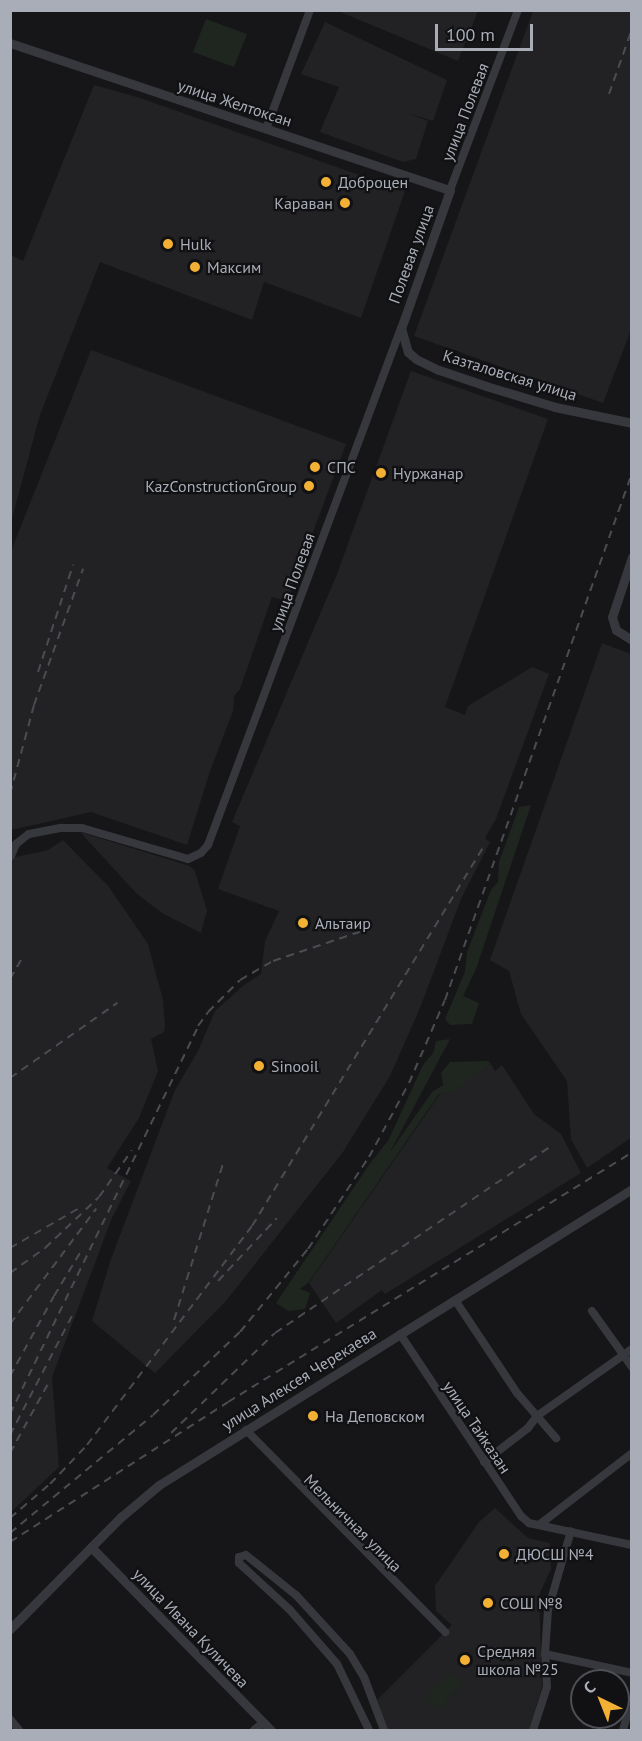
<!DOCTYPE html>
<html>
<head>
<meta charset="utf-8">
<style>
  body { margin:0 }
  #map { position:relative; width:642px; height:1741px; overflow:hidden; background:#161618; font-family:"PT Sans",sans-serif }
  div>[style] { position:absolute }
  .built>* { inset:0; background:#222225 }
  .green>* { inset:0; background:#1e261f }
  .minor>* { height:8px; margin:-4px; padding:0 4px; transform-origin:4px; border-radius:4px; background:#37383d }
  .tertiary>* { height:9px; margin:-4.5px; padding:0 4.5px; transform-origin:4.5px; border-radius:4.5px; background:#37383d }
  .rail>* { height:2px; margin-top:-1px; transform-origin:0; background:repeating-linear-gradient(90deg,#4a4c52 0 8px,transparent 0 14px) }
  .dots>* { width:16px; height:16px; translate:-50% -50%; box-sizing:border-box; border:3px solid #111113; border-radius:50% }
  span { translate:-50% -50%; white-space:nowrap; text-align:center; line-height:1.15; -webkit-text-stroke:4.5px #111113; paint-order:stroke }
  .street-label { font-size:16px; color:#a8adb8 }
  .poi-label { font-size:16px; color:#a8adb8 }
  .left { translate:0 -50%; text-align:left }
  .right { translate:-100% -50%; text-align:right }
  .frame { position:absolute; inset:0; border:12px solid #a8adb8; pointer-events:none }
  .north { position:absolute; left:570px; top:1669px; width:60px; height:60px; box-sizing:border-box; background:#111113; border:2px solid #4d4f55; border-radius:50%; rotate:317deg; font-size:16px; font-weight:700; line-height:24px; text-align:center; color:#a8adb8 }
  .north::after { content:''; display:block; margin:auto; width:21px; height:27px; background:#f2b134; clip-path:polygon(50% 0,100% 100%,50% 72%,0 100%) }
  .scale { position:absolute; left:435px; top:24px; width:98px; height:27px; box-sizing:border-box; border:3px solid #a8adb8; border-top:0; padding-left:8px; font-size:18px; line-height:21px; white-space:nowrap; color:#a8adb8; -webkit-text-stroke:4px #111113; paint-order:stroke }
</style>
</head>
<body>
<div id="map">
  <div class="built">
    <div style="clip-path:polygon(338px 11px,478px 10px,478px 11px,458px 61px)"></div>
    <div style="clip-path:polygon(533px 11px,631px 11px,631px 330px,603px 403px,414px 336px)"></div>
    <div style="clip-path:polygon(325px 22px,447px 80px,433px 121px,408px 113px,428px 121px,416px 159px,403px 162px,320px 132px,339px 87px,301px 74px)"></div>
    <div style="clip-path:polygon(94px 85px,140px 98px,405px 191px,361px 318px,264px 282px,252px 320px,100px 262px,40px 415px,11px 522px,11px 255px,23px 261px)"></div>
    <div style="clip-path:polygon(91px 350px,346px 444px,287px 601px,272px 597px,240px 689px,234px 696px,233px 711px,210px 771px,187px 845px,91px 812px,11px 830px,11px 551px)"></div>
    <div style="clip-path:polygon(411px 371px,548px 419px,445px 707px,465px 715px,468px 706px,532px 667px,549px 674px,496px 819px,485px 838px,490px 842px,461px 899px,420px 1008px,390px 1076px,343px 1152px,226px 1301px,155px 1373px,92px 1321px,111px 1259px,175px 1090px,198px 1051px,215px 1011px,244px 985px,261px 974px,265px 941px,279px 911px,218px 889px,240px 826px,232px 822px,337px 574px)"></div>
    <div style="clip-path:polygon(602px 643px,631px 654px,632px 1137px,587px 1168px,571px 1139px,567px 1081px,521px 1014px,509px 971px,490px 960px)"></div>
    <div style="clip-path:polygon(80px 832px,190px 866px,195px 871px,207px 911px,201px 933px,162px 913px,136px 893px)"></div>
    <div style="clip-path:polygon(63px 840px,109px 887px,148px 944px,163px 1000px,165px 1026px,164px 1032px,151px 1039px,158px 1071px,139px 1118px,107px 1168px,131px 1181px,112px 1218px,52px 1377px,59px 1467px,11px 1512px,11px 858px,48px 850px)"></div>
    <div style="clip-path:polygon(491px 1064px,495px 1071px,502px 1065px,534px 1114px,561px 1134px,581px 1173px,385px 1294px,382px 1290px,336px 1323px,309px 1283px,440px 1094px,453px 1091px)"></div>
    <div style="clip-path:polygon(495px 1508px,528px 1538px,550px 1543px,551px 1569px,539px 1595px,542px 1687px,529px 1730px,388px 1730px,377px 1700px,452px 1625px,436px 1611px,435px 1586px,479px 1522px)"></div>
  </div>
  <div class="green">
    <div style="clip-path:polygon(206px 19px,247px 34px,234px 67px,193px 52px)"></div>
    <div style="clip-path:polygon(531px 805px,476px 969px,463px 996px,479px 1003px,472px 1024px,450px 1025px,445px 1019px,465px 972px,467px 952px,491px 890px,498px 882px,499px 862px,519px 807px)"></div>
    <div style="clip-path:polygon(450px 1039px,390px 1152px,432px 1092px,443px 1085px,441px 1073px,450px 1062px,488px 1061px,491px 1064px,453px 1092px,439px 1094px,309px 1282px,300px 1289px,310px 1293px,305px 1309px,288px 1311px,276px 1303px,371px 1162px,388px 1141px,423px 1065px,433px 1053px,436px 1041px)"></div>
    <div style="clip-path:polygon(450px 1672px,462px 1684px,438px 1709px,425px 1697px)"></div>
  </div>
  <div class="minor">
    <div style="left:266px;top:129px;width:127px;rotate:-69.7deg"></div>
    <div style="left:450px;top:190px;width:192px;rotate:-69.3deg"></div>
    <div style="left:11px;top:856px;width:13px;rotate:-67deg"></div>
    <div style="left:16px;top:844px;width:16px;rotate:-38deg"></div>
    <div style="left:29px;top:834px;width:33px;rotate:-11deg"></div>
    <div style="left:61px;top:828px;width:21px"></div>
    <div style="left:82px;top:828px;width:110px;rotate:16.3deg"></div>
    <div style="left:188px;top:859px;width:14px;rotate:-25deg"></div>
    <div style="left:201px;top:853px;width:11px;rotate:-49deg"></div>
    <div style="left:208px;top:845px;width:552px;rotate:-69.53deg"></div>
    <div style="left:455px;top:1300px;width:112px;rotate:56.3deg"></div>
    <div style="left:517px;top:1393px;width:60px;rotate:49.1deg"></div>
    <div style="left:592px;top:1311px;width:69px;rotate:54.5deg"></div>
    <div style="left:400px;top:1334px;width:219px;rotate:56.4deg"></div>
    <div style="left:521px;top:1516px;width:11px;rotate:41deg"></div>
    <div style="left:529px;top:1523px;width:105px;rotate:12.1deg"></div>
    <div style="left:246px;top:1430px;width:284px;rotate:45.4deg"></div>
    <div style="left:484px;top:1462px;width:56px;rotate:-37.7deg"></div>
    <div style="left:528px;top:1428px;width:15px;rotate:-53deg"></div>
    <div style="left:537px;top:1416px;width:116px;rotate:-35.2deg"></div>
    <div style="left:539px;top:1525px;width:118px;rotate:-37.7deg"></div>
    <div style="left:545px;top:1654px;width:89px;rotate:12.3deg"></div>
    <div style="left:10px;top:1719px;width:14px;rotate:51deg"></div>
    <div style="left:254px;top:1730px;width:11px;rotate:-38deg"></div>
    <div style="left:369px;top:1730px;width:73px;rotate:-115.9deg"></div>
    <div style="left:337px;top:1664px;width:73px;rotate:-131.1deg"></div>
    <div style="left:289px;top:1609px;width:68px;rotate:-137.4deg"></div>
    <div style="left:239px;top:1563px;width:6px;rotate:-90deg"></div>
    <div style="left:239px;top:1557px;width:7px;rotate:-16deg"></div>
    <div style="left:246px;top:1555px;width:64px;rotate:38.7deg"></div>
    <div style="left:296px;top:1595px;width:80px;rotate:47.5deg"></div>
    <div style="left:350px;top:1654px;width:27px;rotate:59deg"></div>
    <div style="left:364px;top:1677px;width:57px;rotate:69.3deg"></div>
    <div style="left:533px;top:1730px;width:45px;rotate:-72deg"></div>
    <div style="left:547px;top:1687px;width:33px;rotate:-93deg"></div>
    <div style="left:545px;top:1654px;width:44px;rotate:-86.1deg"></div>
    <div style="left:548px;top:1610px;width:82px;rotate:-73.8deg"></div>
    <div style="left:623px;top:1730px;width:32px;rotate:-74deg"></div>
  </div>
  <div class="tertiary">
    <div style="left:10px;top:43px;width:464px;rotate:18.5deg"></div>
    <div style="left:450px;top:190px;width:146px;rotate:109.5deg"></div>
    <div style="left:401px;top:328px;width:25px;rotate:74deg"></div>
    <div style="left:408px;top:352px;width:11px;rotate:41deg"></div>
    <div style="left:416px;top:359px;width:25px;rotate:26deg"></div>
    <div style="left:439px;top:370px;width:50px;rotate:18.8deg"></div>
    <div style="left:486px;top:386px;width:72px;rotate:16.9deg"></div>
    <div style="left:555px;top:407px;width:79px;rotate:11.7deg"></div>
    <div style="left:632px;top:557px;width:63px;rotate:108.4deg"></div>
    <div style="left:612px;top:617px;width:14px;rotate:73deg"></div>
    <div style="left:616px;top:630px;width:19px;rotate:32deg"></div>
    <div style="left:91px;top:1547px;width:257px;rotate:45.5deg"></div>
    <div style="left:10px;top:1629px;width:158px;rotate:-45.3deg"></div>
    <div style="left:121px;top:1517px;width:50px;rotate:-40.1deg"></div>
    <div style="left:159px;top:1485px;width:558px;rotate:-32.04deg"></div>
  </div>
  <div class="rail">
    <div style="left:609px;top:94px;width:69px;rotate:-70.5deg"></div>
    <div style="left:38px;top:672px;width:113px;rotate:-71.9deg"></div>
    <div style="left:10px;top:794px;width:92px;rotate:-74.9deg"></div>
    <div style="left:34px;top:705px;width:145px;rotate:-70.2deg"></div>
    <div style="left:10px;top:979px;width:22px;rotate:-60deg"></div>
    <div style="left:10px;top:1078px;width:131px;rotate:-35deg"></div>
    <div style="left:10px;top:1248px;width:82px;rotate:-30deg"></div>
    <div style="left:10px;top:1273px;width:43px;rotate:-35.5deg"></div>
    <div style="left:45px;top:1248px;width:74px;rotate:-43.4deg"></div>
    <div style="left:99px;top:1197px;width:57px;rotate:-54.9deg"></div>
    <div style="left:218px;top:1281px;width:86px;rotate:-46.9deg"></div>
    <div style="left:174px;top:1320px;width:164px;rotate:-72.6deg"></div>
    <div style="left:10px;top:1324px;width:144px;rotate:-53.2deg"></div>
    <div style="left:10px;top:1376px;width:91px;rotate:-61.2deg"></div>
    <div style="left:54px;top:1296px;width:56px;rotate:-58.9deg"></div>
    <div style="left:10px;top:1414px;width:431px;rotate:-64.1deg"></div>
    <div style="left:198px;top:1026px;width:17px;rotate:-54deg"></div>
    <div style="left:208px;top:1012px;width:45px;rotate:-45deg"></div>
    <div style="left:240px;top:980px;width:38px;rotate:-30deg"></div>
    <div style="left:273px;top:961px;width:94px;rotate:-18.6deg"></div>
    <div style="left:171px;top:1433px;width:144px;rotate:-43.9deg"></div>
    <div style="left:275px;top:1333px;width:336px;rotate:-34.1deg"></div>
    <div style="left:10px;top:1435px;width:134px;rotate:-62.5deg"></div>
    <div style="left:10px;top:1453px;width:81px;rotate:-61.2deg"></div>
    <div style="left:10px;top:1518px;width:52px;rotate:-40.4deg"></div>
    <div style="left:50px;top:1484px;width:54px;rotate:-46.5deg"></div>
    <div style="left:87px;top:1445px;width:274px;rotate:-53deg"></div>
    <div style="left:252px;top:1226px;width:447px;rotate:-58.6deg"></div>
    <div style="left:10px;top:1533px;width:185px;rotate:-39.5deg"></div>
    <div style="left:153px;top:1415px;width:120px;rotate:-43.7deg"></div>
    <div style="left:240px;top:1332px;width:107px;rotate:-50.7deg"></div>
    <div style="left:308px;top:1249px;width:110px;rotate:-56.5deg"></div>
    <div style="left:369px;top:1157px;width:84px;rotate:-61.6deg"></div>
    <div style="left:409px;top:1083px;width:90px;rotate:-66.6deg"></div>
    <div style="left:445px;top:1000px;width:559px;rotate:-70.46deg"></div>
    <div style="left:10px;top:1542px;width:259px;rotate:-32.7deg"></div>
    <div style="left:228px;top:1402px;width:475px;rotate:-31.7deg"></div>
  </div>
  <div class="dots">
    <div style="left:326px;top:182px;background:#f2b134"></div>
    <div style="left:345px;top:203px;background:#f2b134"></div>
    <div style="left:168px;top:244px;background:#f2b134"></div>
    <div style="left:195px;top:267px;background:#f2b134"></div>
    <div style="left:315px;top:467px;background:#f2b134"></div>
    <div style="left:381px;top:473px;background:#f2b134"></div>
    <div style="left:309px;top:486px;background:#f2b134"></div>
    <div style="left:303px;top:923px;background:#f2b134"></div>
    <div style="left:259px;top:1066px;background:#f2b134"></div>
    <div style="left:313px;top:1416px;background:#f2b134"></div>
    <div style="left:504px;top:1554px;background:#f2b134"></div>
    <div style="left:488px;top:1603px;background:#f2b134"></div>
    <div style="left:465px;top:1660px;background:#f2b134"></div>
  </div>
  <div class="street-label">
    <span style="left:235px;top:103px;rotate:18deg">улица Желтоксан</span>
    <span style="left:465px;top:112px;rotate:-69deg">улица Полевая</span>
    <span style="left:411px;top:254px;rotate:-70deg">Полевая улица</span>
    <span style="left:510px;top:375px;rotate:17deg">Казталовская улица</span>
    <span style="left:292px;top:582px;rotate:-70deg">улица Полевая</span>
    <span style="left:299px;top:1379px;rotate:-32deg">улица Алексея Черекаева</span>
    <span style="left:477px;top:1427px;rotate:56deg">улица Тайказан</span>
    <span style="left:353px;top:1523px;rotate:45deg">Мельничная улица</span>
    <span style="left:191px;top:1628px;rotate:46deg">улица Ивана Куличева</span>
  </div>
  <div class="poi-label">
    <span class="left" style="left:338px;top:182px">Доброцен</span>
    <span class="right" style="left:333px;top:203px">Караван</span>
    <span class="left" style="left:180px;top:244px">Hulk</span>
    <span class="left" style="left:207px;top:267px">Максим</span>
    <span class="left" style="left:327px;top:467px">СПС</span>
    <span class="left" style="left:393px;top:473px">Нуржанар</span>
    <span class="right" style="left:297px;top:486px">KazConstructionGroup</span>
    <span class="left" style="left:315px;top:923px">Альтаир</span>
    <span class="left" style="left:271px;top:1066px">Sinooil</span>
    <span class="left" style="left:325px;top:1416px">На Деповском</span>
    <span class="left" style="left:516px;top:1554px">ДЮСШ №4</span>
    <span class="left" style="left:500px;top:1603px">СОШ №8</span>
    <span class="left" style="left:477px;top:1660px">Средняя<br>школа №25</span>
  </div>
  <div class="frame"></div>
  <div class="north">С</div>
  <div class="scale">100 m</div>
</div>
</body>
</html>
